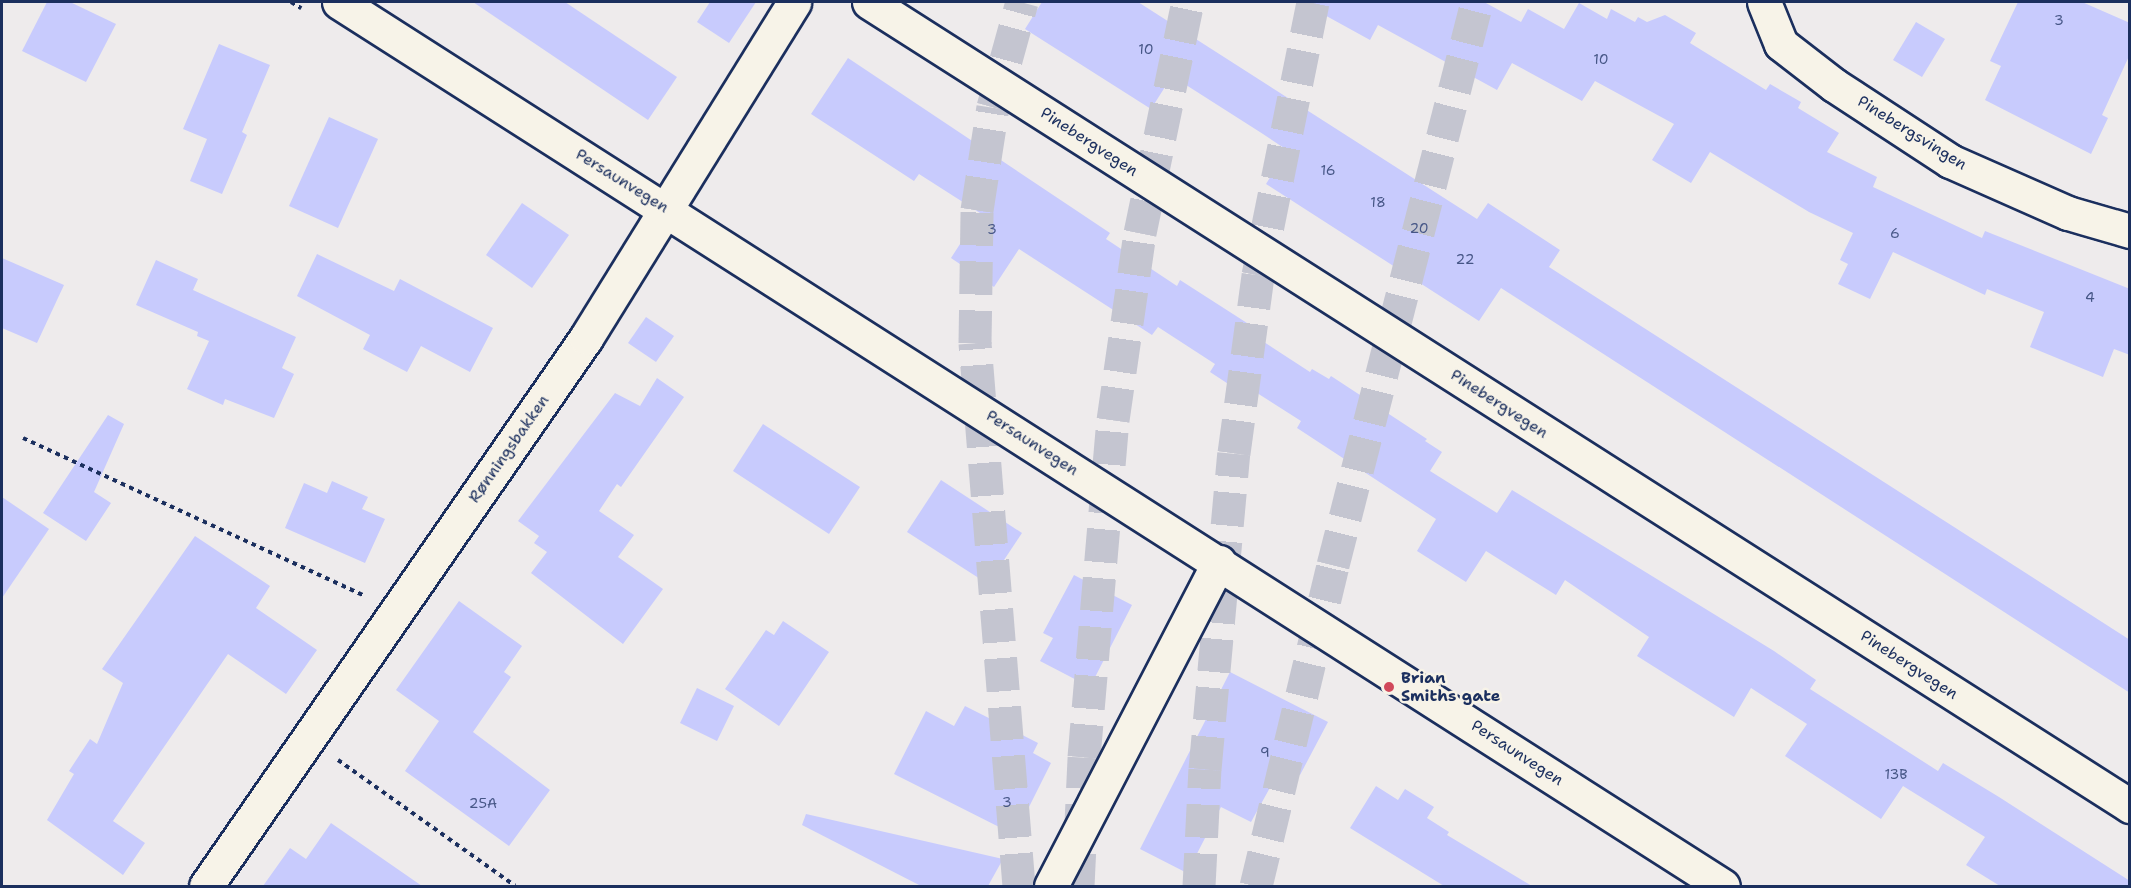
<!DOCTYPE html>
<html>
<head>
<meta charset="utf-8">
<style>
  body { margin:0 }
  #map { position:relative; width:2131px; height:888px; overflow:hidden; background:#eeebec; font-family:"Shantell Sans",sans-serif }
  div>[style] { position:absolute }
  .building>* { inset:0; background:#c8cbfd }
  .trunk-tunnel>* { height:33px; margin-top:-16.5px; transform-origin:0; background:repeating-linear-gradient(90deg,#c4c5d0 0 33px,transparent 0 49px) }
  .path>* { height:4px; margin-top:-2px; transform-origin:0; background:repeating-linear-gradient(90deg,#1b2f5e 0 4.5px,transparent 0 9px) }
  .roads { filter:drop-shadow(2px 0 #1b2f5e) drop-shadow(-2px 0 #1b2f5e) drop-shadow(0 2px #1b2f5e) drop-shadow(0 -2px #1b2f5e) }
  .minor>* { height:33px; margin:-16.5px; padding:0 16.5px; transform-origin:16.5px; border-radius:16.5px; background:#f7f3e8 }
  .tertiary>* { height:33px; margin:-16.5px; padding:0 16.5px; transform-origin:16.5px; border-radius:16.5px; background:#f7f3e8 }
  .dots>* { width:16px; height:16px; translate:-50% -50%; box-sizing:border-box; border:3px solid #f7f3e8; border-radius:50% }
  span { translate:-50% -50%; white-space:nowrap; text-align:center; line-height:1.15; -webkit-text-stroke:5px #f7f3e8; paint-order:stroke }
  .number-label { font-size:14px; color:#465686 }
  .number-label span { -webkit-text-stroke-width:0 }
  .street-label { font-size:16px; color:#1b2f5e }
  .poi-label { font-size:16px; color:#1b2f5e; font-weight:700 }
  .left { translate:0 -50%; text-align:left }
  .frame { position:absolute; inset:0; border:3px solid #1b2f5e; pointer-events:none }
</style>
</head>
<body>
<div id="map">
  <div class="building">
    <div style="clip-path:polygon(47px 2px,70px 2px,116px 24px,86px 82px,22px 51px)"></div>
    <div style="clip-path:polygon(473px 2px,565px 2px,677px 77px,648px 120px)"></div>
    <div style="clip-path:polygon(710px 2px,756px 2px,729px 43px,697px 22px)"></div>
    <div style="clip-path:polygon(1042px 2px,1138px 2px,1477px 219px,1488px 203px,1560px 250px,1549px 267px,2130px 640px,2130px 693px,1501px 288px,1479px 321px,1266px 184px,1287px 150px,1263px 134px,1172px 76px,1151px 109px,1025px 29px)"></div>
    <div style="clip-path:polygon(1301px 2px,1484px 2px,1521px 22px,1528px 9px,1564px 29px,1579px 3px,1607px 19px,1611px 9px,1635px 22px,1638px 17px,1647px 22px,1665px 15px,1696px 33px,1690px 43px,1766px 90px,1770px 84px,1801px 102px,1798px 108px,1839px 133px,1827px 152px,1877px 177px,1873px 187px,1982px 238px,1985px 231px,2130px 289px,2130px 355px,2114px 349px,2103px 377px,2030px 347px,2044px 312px,1987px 289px,1985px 295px,1893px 252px,1870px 299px,1838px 284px,1848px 264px,1840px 260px,1853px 233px,1809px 212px,1710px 152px,1691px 183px,1652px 160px,1674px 124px,1595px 81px,1582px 101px,1512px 63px,1497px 90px,1378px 25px,1370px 40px)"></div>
    <div style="clip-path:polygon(2018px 2px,2082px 2px,2130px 23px,2130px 54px,2102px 115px,2108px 118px,2091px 154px,1985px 100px,2001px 66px,1990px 61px)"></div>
    <div style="clip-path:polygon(1916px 22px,1945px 39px,1922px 77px,1893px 60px)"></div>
    <div style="clip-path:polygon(219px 44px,270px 65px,242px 132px,247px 135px,222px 194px,190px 181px,207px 139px,183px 129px)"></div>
    <div style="clip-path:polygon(848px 58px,1110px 233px,1106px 239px,1177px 286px,1180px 280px,1247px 323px,1244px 329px,1310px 372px,1312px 369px,1329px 379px,1331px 376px,1427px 439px,1425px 441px,1442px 452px,1430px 471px,1497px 513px,1512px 490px,1774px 651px,1816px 680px,1810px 689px,1938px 771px,1943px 763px,1999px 797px,2130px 881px,2130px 886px,2000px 886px,1966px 865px,1985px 837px,1903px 786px,1881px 819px,1785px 756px,1807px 724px,1751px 688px,1734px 717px,1637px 656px,1649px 637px,1565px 580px,1556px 595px,1486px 551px,1466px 582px,1417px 551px,1436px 519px,1297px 428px,1301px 421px,1243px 384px,1239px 391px,1210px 372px,1215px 364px,1158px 327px,1152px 335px,1019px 249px,994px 287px,951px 258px,980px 213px,919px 174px,914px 181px,811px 114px)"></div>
    <div style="clip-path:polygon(329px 117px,378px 139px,338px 228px,289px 206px)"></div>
    <div style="clip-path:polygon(522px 203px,569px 235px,532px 288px,486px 255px)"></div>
    <div style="clip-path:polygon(317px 254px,394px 291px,400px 279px,493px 328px,470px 372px,421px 346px,407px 372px,363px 349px,370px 335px,297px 296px)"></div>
    <div style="clip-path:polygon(2px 258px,64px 285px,37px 343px,2px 328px)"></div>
    <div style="clip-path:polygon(156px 260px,198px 279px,193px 290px,296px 337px,282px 368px,294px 374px,274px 418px,225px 399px,223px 405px,187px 389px,209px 341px,197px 336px,198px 332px,136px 305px)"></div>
    <div style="clip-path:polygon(646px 317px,674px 336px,656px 362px,628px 343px)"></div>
    <div style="clip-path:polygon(657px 378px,684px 397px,621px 487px,617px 484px,599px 511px,634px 535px,618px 557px,663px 589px,623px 644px,531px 573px,547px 552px,534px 543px,539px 536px,518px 521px,615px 393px,640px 406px)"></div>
    <div style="clip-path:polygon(108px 415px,124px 424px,94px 492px,111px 503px,86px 541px,43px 513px)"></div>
    <div style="clip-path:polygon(763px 424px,860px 487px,829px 534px,733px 471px)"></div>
    <div style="clip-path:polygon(941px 480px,1022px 533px,988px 584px,907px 532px)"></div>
    <div style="clip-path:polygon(332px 481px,368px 497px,362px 509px,385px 519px,365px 563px,285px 528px,304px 483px,327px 493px)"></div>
    <div style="clip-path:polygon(2px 497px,49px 529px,2px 598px)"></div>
    <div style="clip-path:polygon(195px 536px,270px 586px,256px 608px,317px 650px,286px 694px,228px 654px,113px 821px,145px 843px,123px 875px,47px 820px,74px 774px,69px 771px,90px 739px,97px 744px,123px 683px,102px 669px)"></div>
    <div style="clip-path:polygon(1074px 575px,1132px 605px,1090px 687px,1040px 661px,1053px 638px,1043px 633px)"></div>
    <div style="clip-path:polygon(459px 601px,522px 646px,504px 672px,511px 677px,473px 732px,550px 790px,509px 846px,405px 771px,439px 721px,396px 690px)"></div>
    <div style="clip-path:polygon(783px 621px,829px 652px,779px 726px,725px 689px,766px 630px,774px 635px)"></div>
    <div style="clip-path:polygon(1230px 672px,1328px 722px,1300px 775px,1282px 766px,1251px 822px,1221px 807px,1187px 873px,1140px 849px)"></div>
    <div style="clip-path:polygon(697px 688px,734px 706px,717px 741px,680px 723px)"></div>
    <div style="clip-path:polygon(965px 706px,1038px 743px,1033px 753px,1051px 763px,1015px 835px,894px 774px,926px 711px,954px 726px)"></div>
    <div style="clip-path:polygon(1376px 786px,1398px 800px,1405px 789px,1434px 807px,1427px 818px,1449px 832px,1447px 835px,1532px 886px,1444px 886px,1350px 828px)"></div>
    <div style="clip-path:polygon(806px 814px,1003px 859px,988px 886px,921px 886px,802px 825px)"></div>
    <div style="clip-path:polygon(331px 823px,422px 886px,263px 886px,290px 848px,306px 859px)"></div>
  </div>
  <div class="trunk-tunnel">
    <div style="left:1019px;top:886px;width:545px;rotate:-94.63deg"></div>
    <div style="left:975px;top:343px;width:133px;rotate:-89.1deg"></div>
    <div style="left:977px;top:210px;width:104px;rotate:-81.2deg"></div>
    <div style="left:993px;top:107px;width:109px;rotate:-74.6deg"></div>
    <div style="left:1078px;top:886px;width:129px;rotate:-87.3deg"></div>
    <div style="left:1084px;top:757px;width:338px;rotate:-85.1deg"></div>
    <div style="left:1113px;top:420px;width:189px;rotate:-81.8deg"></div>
    <div style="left:1140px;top:233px;width:236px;rotate:-78.3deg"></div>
    <div style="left:1199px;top:886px;width:117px;rotate:-87.1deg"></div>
    <div style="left:1205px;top:769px;width:317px;rotate:-84.8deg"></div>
    <div style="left:1234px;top:453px;width:180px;rotate:-82.3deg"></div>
    <div style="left:1258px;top:275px;width:278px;rotate:-78.6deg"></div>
    <div style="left:1256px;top:886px;width:330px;rotate:-76.5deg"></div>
    <div style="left:1333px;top:565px;width:581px;rotate:-75.65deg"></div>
  </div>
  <div class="path">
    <div style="left:291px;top:2px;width:12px;rotate:31deg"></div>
    <div style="left:23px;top:438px;width:374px;rotate:24.8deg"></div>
    <div style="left:338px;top:760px;width:217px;rotate:35.4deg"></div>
  </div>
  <div class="roads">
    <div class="minor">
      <div style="left:869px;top:2px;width:1496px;rotate:32.52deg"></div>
      <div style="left:1764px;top:2px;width:45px;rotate:68deg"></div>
      <div style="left:1781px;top:44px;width:67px;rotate:37.7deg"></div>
      <div style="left:1834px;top:85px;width:139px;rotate:33.2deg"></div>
      <div style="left:1950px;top:161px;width:129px;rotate:23.8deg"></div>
      <div style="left:2068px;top:213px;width:65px;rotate:16.2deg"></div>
      <div style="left:206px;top:886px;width:667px;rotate:-55.26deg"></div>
      <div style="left:586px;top:338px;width:395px;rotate:-58.2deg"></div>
      <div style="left:1051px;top:886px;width:365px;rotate:-62.6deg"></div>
    </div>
    <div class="tertiary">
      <div style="left:339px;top:2px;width:1642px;rotate:32.57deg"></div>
    </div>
  </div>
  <div class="dots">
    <div style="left:1389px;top:687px;background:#d1495b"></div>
  </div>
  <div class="number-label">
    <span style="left:2059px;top:20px">3</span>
    <span style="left:1146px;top:49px">10</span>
    <span style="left:1601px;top:59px">10</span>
    <span style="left:1328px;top:170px">16</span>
    <span style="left:1378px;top:202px">18</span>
    <span style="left:1419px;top:228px">20</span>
    <span style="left:992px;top:229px">3</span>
    <span style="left:1895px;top:233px">6</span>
    <span style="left:1465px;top:259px">22</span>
    <span style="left:2090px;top:297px">4</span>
    <span style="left:1265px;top:752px">9</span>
    <span style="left:1896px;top:774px">13B</span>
    <span style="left:1007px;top:802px">3</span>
    <span style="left:483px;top:803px">25A</span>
  </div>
  <div class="street-label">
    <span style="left:1912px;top:133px;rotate:32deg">Pinebergsvingen</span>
    <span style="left:1089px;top:142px;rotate:33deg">Pinebergvegen</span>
    <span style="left:622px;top:181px;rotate:32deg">Persaunvegen</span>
    <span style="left:1499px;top:404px;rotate:33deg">Pinebergvegen</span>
    <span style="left:1032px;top:443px;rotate:33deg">Persaunvegen</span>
    <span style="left:509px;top:449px;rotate:-55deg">Rønningsbakken</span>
    <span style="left:1909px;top:665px;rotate:33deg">Pinebergvegen</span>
    <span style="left:1517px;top:753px;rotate:33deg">Persaunvegen</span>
  </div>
  <div class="poi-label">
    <span class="left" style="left:1401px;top:687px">Brian<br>Smiths gate</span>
  </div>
  <div class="frame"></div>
</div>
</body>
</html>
